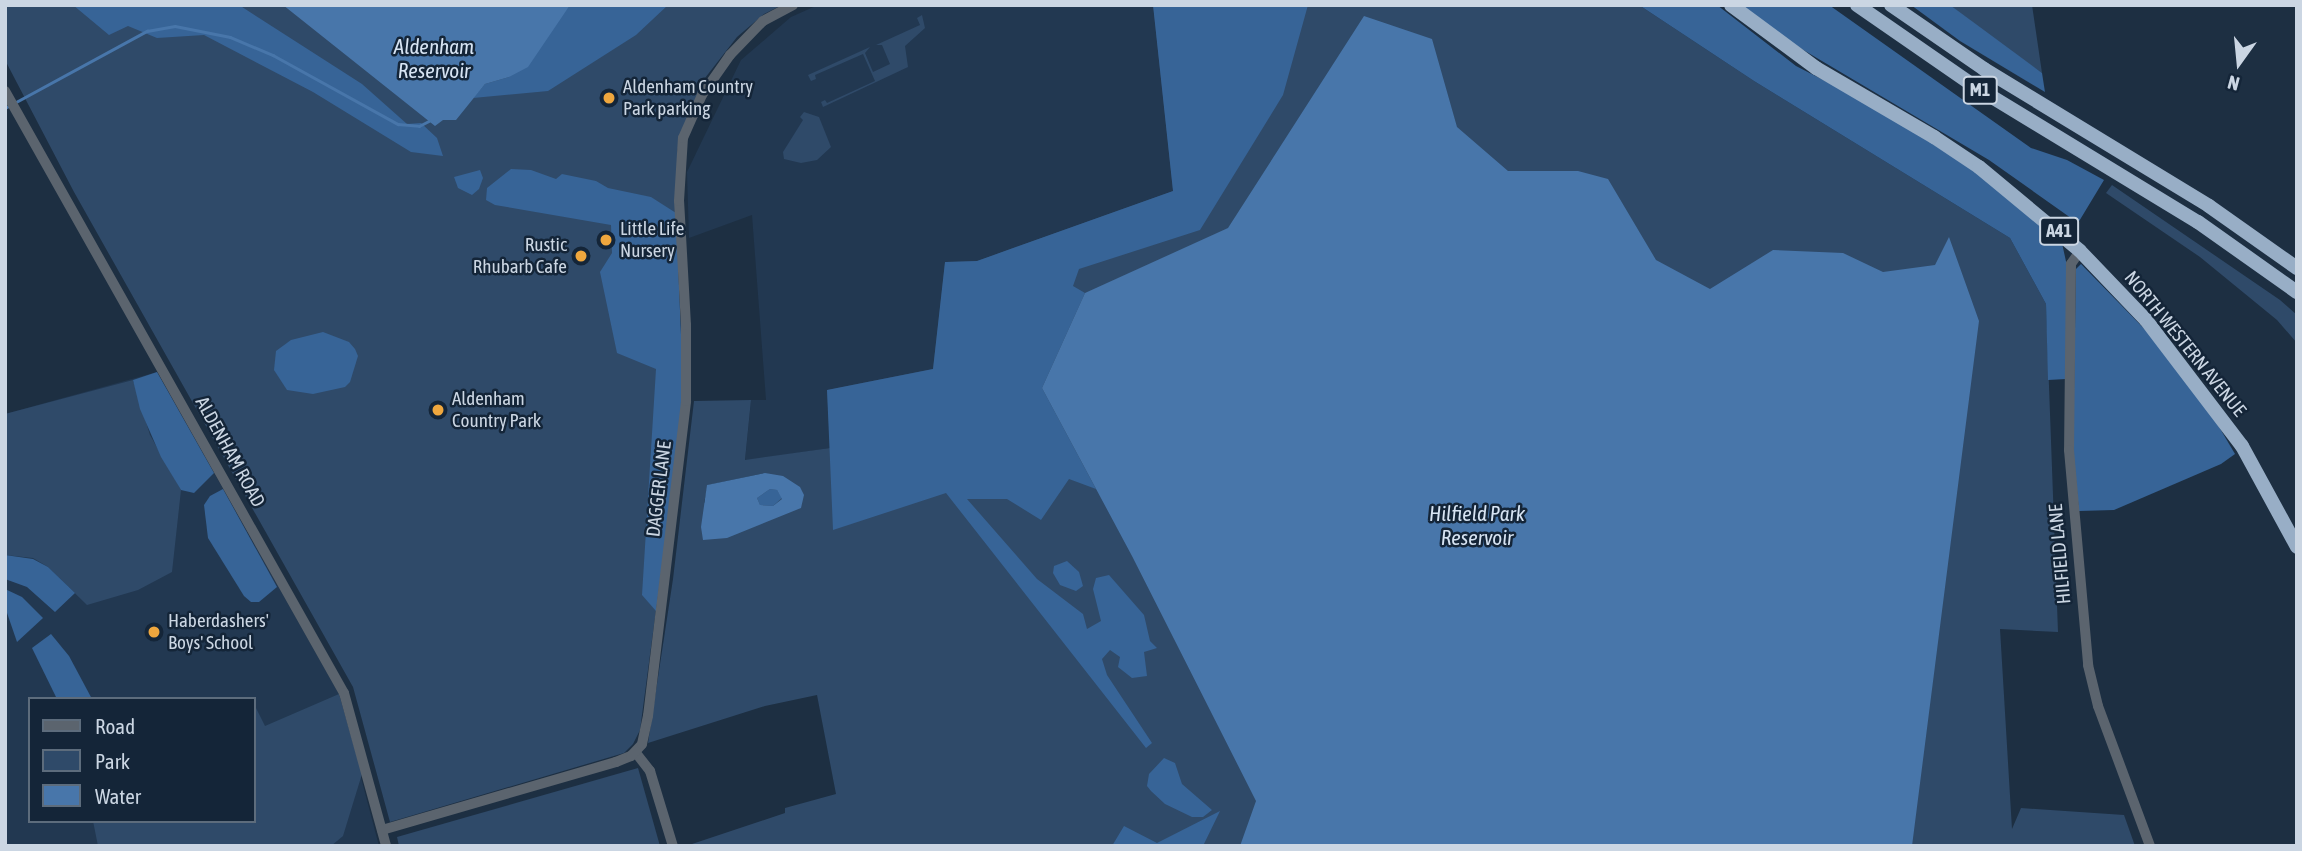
<!DOCTYPE html>
<html>
<head>
<meta charset="utf-8">
<style>
  body { margin:0 }
  #map { position:relative; width:2302px; height:851px; overflow:hidden; background:#1d2f42; font-family:"Asap Condensed",sans-serif }
  div>[style] { position:absolute }
  .built>* { inset:0; background:#223851 }
  .green>* { inset:0; background:#2f4a69 }
  .forest>* { inset:0; background:#376497 }
  .water>* { inset:0; background:#4876aa }
  .stream>* { height:2.5px; margin:-1.25px; padding:0 1.25px; transform-origin:1.25px; border-radius:1.25px; background:#4876aa }
  .minor>* { height:10px; margin:-5px; padding:0 5px; transform-origin:5px; border-radius:5px; background:#5b646e }
  .highway>* { height:14px; margin:-7px; padding:0 7px; transform-origin:7px; border-radius:7px; background:#98aec6 }
  .dots>* { width:19px; height:19px; translate:-50% -50%; box-sizing:border-box; border:4px solid #142538; border-radius:50% }
  span { translate:-50% -50%; white-space:nowrap; text-align:center; line-height:1.15; -webkit-text-stroke:5px #142538; paint-order:stroke }
  .shield-label span { padding:2px 5px; background:#142538; border:2px solid; border-radius:5px; -webkit-text-stroke-width:0 }
  .shield-label { font-size:18px; color:#cbd6e3; font-weight:700 }
  .poi-label { font-size:19px; color:#cbd6e3 }
  .left { translate:0 -50%; text-align:left }
  .right { translate:-100% -50%; text-align:right }
  .street-label { font-size:19px; color:#cbd6e3 }
  .water-label { font-size:21px; color:#d7e4f3; font-style:italic }
  .frame { position:absolute; inset:0; border:7px solid #cbd6e3; pointer-events:none }
  .legend { position:absolute; left:28px; top:697px; width:228px; height:126px; box-sizing:border-box; background:#142538; border:2px solid #5d6c7c; margin:0; padding:9px 12px; list-style:none; font-size:21px; color:#cbd6e3 }
  .legend li { display:flex; align-items:center; gap:14px; height:35px }
  .legend b { width:35px; border:2px solid #5d6c7c }
  .north { position:absolute; left:2204px; top:28px; width:70px; height:70px; -webkit-text-stroke:5px #142538; paint-order:stroke; rotate:195deg; font-size:19px; font-weight:700; line-height:28px; text-align:center; color:#cbd6e3 }
  .north::after { content:''; display:block; margin:auto; width:24px; height:32px; background:#cbd6e3; clip-path:polygon(50% 0,100% 100%,50% 72%,0 100%) }
</style>
</head>
<body>
<div id="map">
  <div class="built">
    <div style="clip-path:polygon(818px 5px,1153px 5px,1173px 191px,977px 261px,945px 262px,933px 370px,827px 390px,830px 448px,745px 461px,751px 400px,766px 400px,752px 215px,689px 238px,687px 172px,741px 60px,791px 17px)"></div>
    <div style="clip-path:polygon(evenodd,157px 372px,339px 694px,379px 846px,5px 846px,5px 414px,157px 372px,30px 699px,254px 699px,254px 821px,30px 821px,30px 699px)"></div>
  </div>
  <div class="green">
    <div style="clip-path:polygon(5px 5px,782px 5px,764px 14px,737px 37px,705px 78px,681px 135px,677px 152px,679px 437px,640px 730px,633px 744px,624px 753px,390px 822px,353px 687px,74px 192px,5px 60px)"></div>
    <div style="clip-path:polygon(evenodd,1153px 5px,1639px 5px,1754px 81px,2010px 238px,2046px 304px,2058px 632px,2000px 629px,2012px 829px,2021px 808px,2124px 815px,2135px 846px,686px 846px,785px 813px,785px 808px,836px 794px,817px 695px,765px 706px,648px 743px,673px 579px,694px 401px,751px 400px,745px 460px,830px 448px,827px 390px,933px 369px,945px 262px,977px 261px,1173px 191px,1153px 5px,765px 473px,704px 503px,708px 485px,765px 473px)"></div>
    <div style="clip-path:polygon(1950px 5px,2032px 5px,2042px 73px,1975px 26px)"></div>
    <div style="clip-path:polygon(922px 15px,925px 28px,905px 46px,908px 67px,823px 107px,821px 102px,825px 100px,827px 103px,875px 81px,863px 54px,815px 75px,816px 79px,811px 81px,808px 75px,870px 47px,865px 53px,873px 72px,890px 64px,882px 45px,876px 45px,920px 25px,917px 18px)"></div>
    <div style="clip-path:polygon(804px 112px,819px 117px,831px 147px,817px 160px,801px 163px,784px 159px,783px 152px,803px 120px,800px 117px)"></div>
    <div style="clip-path:polygon(2112px 185px,2280px 300px,2297px 315px,2297px 343px,2277px 320px,2200px 257px,2106px 193px)"></div>
    <div style="clip-path:polygon(133px 380px,150px 435px,181px 490px,172px 572px,138px 590px,87px 605px,48px 567px,33px 558px,5px 555px,5px 414px)"></div>
    <div style="clip-path:polygon(339px 694px,362px 774px,343px 836px,331px 846px,98px 846px,93px 821px,254px 821px,254px 704px,265px 726px)"></div>
    <div style="clip-path:polygon(638px 768px,660px 846px,399px 846px,397px 837px)"></div>
  </div>
  <div class="forest">
    <div style="clip-path:polygon(73px 5px,239px 5px,362px 84px,407px 124px,421px 123px,437px 138px,443px 156px,411px 152px,313px 92px,204px 35px,157px 38px,128px 26px,109px 35px)"></div>
    <div style="clip-path:polygon(570px 5px,668px 5px,636px 35px,548px 91px,473px 98px,485px 84px,509px 77px)"></div>
    <div style="clip-path:polygon(1153px 5px,1308px 5px,1283px 95px,1200px 230px,1079px 269px,1073px 286px,1085px 293px,1042px 388px,1096px 489px,1069px 479px,1041px 520px,1007px 499px,967px 499px,1037px 579px,1083px 614px,1087px 629px,1101px 621px,1093px 589px,1096px 578px,1109px 575px,1144px 615px,1150px 641px,1157px 648px,1144px 652px,1147px 676px,1132px 678px,1118px 667px,1120px 657px,1110px 650px,1102px 659px,1107px 675px,1152px 743px,1146px 748px,946px 493px,833px 530px,827px 390px,933px 369px,945px 262px,977px 261px,1173px 191px)"></div>
    <div style="clip-path:polygon(1639px 5px,1717px 5px,1796px 66px,1868px 103px,1974px 170px,2062px 243px,2067px 266px,2066px 379px,2048px 380px,2046px 304px,2010px 238px,1754px 81px)"></div>
    <div style="clip-path:polygon(1738px 5px,1829px 5px,2031px 148px,2067px 160px,2104px 180px,2078px 223px,1989px 160px,1800px 48px)"></div>
    <div style="clip-path:polygon(1911px 5px,1950px 5px,2042px 73px,2045px 92px,1960px 41px)"></div>
    <div style="clip-path:polygon(511px 169px,531px 170px,556px 179px,562px 174px,596px 181px,608px 188px,651px 197px,676px 213px,683px 383px,679px 437px,656px 611px,642px 595px,656px 369px,617px 353px,600px 272px,612px 253px,611px 225px,495px 205px,486px 200px,487px 188px)"></div>
    <div style="clip-path:polygon(480px 170px,483px 178px,479px 189px,472px 195px,458px 188px,454px 177px)"></div>
    <div style="clip-path:polygon(2081px 264px,2162px 347px,2215px 420px,2235px 454px,2221px 464px,2114px 510px,2079px 511px,2073px 449px,2076px 269px)"></div>
    <div style="clip-path:polygon(323px 332px,349px 342px,355px 349px,358px 356px,350px 382px,345px 387px,313px 394px,287px 390px,274px 370px,276px 351px,291px 340px)"></div>
    <div style="clip-path:polygon(157px 372px,214px 473px,194px 493px,181px 490px,161px 457px,140px 409px,133px 380px)"></div>
    <div style="clip-path:polygon(223px 489px,277px 587px,259px 602px,251px 602px,244px 596px,208px 538px,204px 505px,210px 496px)"></div>
    <div style="clip-path:polygon(770px 489px,777px 490px,782px 498px,773px 506px,760px 505px,757px 498px)"></div>
    <div style="clip-path:polygon(5px 555px,33px 559px,48px 567px,75px 593px,55px 612px,27px 587px,5px 579px)"></div>
    <div style="clip-path:polygon(1067px 561px,1079px 572px,1083px 586px,1076px 591px,1060px 585px,1053px 573px,1054px 566px)"></div>
    <div style="clip-path:polygon(5px 589px,22px 597px,43px 618px,17px 642px,5px 607px)"></div>
    <div style="clip-path:polygon(51px 634px,69px 656px,92px 699px,57px 699px,32px 648px)"></div>
    <div style="clip-path:polygon(1164px 758px,1175px 763px,1182px 784px,1212px 810px,1203px 817px,1192px 817px,1165px 804px,1151px 791px,1147px 786px,1149px 774px)"></div>
    <div style="clip-path:polygon(1220px 811px,1203px 846px,1112px 846px,1124px 826px,1157px 843px)"></div>
  </div>
  <div class="water">
    <div style="clip-path:polygon(283px 5px,570px 5px,528px 67px,509px 77px,485px 84px,456px 120px,443px 120px,435px 126px)"></div>
    <div style="clip-path:polygon(1364px 16px,1432px 39px,1457px 127px,1508px 171px,1578px 171px,1608px 179px,1656px 260px,1710px 289px,1773px 250px,1843px 253px,1883px 272px,1935px 265px,1949px 237px,1979px 321px,1912px 846px,1240px 846px,1256px 801px,1132px 556px,1042px 388px,1085px 293px,1228px 228px)"></div>
    <div style="clip-path:polygon(evenodd,765px 473px,783px 476px,800px 487px,804px 495px,801px 508px,727px 538px,703px 540px,701px 527px,707px 485px,765px 473px,770px 489px,777px 490px,782px 499px,773px 506px,760px 505px,757px 498px,770px 489px)"></div>
  </div>
  <div class="stream">
    <div style="left:5px;top:108px;width:162px;rotate:-28.5deg"></div>
    <div style="left:147px;top:31px;width:28px;rotate:-10deg"></div>
    <div style="left:175px;top:26px;width:56px;rotate:11.3deg"></div>
    <div style="left:230px;top:37px;width:47px;rotate:22.7deg"></div>
    <div style="left:273px;top:55px;width:143px;rotate:28.9deg"></div>
    <div style="left:398px;top:124px;width:21px;rotate:5deg"></div>
    <div style="left:419px;top:126px;width:11px;rotate:-27deg"></div>
  </div>
  <div class="minor">
    <div style="left:5px;top:91px;width:691px;rotate:60.62deg"></div>
    <div style="left:344px;top:693px;width:159px;rotate:74.6deg"></div>
    <div style="left:2080px;top:251px;width:16px;rotate:125deg"></div>
    <div style="left:2071px;top:264px;width:186px;rotate:90.6deg"></div>
    <div style="left:2069px;top:450px;width:216px;rotate:84.9deg"></div>
    <div style="left:2088px;top:665px;width:42px;rotate:76.3deg"></div>
    <div style="left:2098px;top:706px;width:149px;rotate:69.6deg"></div>
    <div style="left:636px;top:753px;width:23px;rotate:52deg"></div>
    <div style="left:650px;top:771px;width:78px;rotate:73deg"></div>
    <div style="left:382px;top:830px;width:244px;rotate:-16.2deg"></div>
    <div style="left:616px;top:762px;width:16px;rotate:-22deg"></div>
    <div style="left:631px;top:756px;width:16px;rotate:-47deg"></div>
    <div style="left:642px;top:744px;width:29px;rotate:-78deg"></div>
    <div style="left:648px;top:716px;width:317px;rotate:-83.1deg"></div>
    <div style="left:686px;top:401px;width:76px;rotate:-90deg"></div>
    <div style="left:686px;top:325px;width:124px;rotate:-93.2deg"></div>
    <div style="left:679px;top:201px;width:63px;rotate:-86.4deg"></div>
    <div style="left:683px;top:138px;width:47px;rotate:-66.2deg"></div>
    <div style="left:702px;top:95px;width:49px;rotate:-55deg"></div>
    <div style="left:730px;top:55px;width:47px;rotate:-45.9deg"></div>
    <div style="left:763px;top:21px;width:34px;rotate:-28deg"></div>
  </div>
  <div class="highway">
    <div style="left:1731px;top:5px;width:106px;rotate:36.5deg"></div>
    <div style="left:1816px;top:68px;width:137px;rotate:30.3deg"></div>
    <div style="left:1934px;top:137px;width:54px;rotate:33.7deg"></div>
    <div style="left:1979px;top:167px;width:131px;rotate:39.7deg"></div>
    <div style="left:2080px;top:251px;width:95px;rotate:46.3deg"></div>
    <div style="left:2146px;top:320px;width:158px;rotate:52.7deg"></div>
    <div style="left:2242px;top:446px;width:115px;rotate:61.4deg"></div>
    <div style="left:1857px;top:5px;width:142px;rotate:34.7deg"></div>
    <div style="left:1974px;top:86px;width:262px;rotate:31.3deg"></div>
    <div style="left:2198px;top:222px;width:121px;rotate:35.3deg"></div>
    <div style="left:1891px;top:5px;width:113px;rotate:34.5deg"></div>
    <div style="left:1984px;top:69px;width:263px;rotate:31.3deg"></div>
    <div style="left:2209px;top:206px;width:108px;rotate:35.2deg"></div>
  </div>
  <div class="dots">
    <div style="left:609px;top:98px;background:#efa73e"></div>
    <div style="left:606px;top:240px;background:#efa73e"></div>
    <div style="left:581px;top:256px;background:#efa73e"></div>
    <div style="left:438px;top:410px;background:#efa73e"></div>
    <div style="left:154px;top:632px;background:#efa73e"></div>
  </div>
  <div class="shield-label">
    <span style="left:1980px;top:90px">M1</span>
    <span style="left:2059px;top:231px">A41</span>
  </div>
  <div class="poi-label">
    <span class="left" style="left:623px;top:98px">Aldenham Country<br>Park parking</span>
    <span class="left" style="left:620px;top:240px">Little Life<br>Nursery</span>
    <span class="right" style="left:567px;top:256px">Rustic<br>Rhubarb Cafe</span>
    <span class="left" style="left:452px;top:410px">Aldenham<br>Country Park</span>
    <span class="left" style="left:168px;top:632px">Haberdashers'<br>Boys' School</span>
  </div>
  <div class="street-label">
    <span style="left:2185px;top:344px;rotate:51deg">NORTH WESTERN AVENUE</span>
    <span style="left:230px;top:452px;rotate:61deg">ALDENHAM ROAD</span>
    <span style="left:659px;top:489px;rotate:-83deg">DAGGER LANE</span>
    <span style="left:2060px;top:554px;rotate:-95deg">HILFIELD LANE</span>
  </div>
  <div class="water-label">
    <span style="left:434px;top:58px">Aldenham<br>Reservoir</span>
    <span style="left:1477px;top:525px">Hilfield Park<br>Reservoir</span>
  </div>
  <div class="frame"></div>
  <ul class="legend">
  <li><b style="height:9px;background:#5b646e"></b>Road</li>
  <li><b style="height:19px;background:#2f4a69"></b>Park</li>
  <li><b style="height:19px;background:#4876aa"></b>Water</li>
  </ul>
  <div class="north">N</div>
</div>
</body>
</html>
